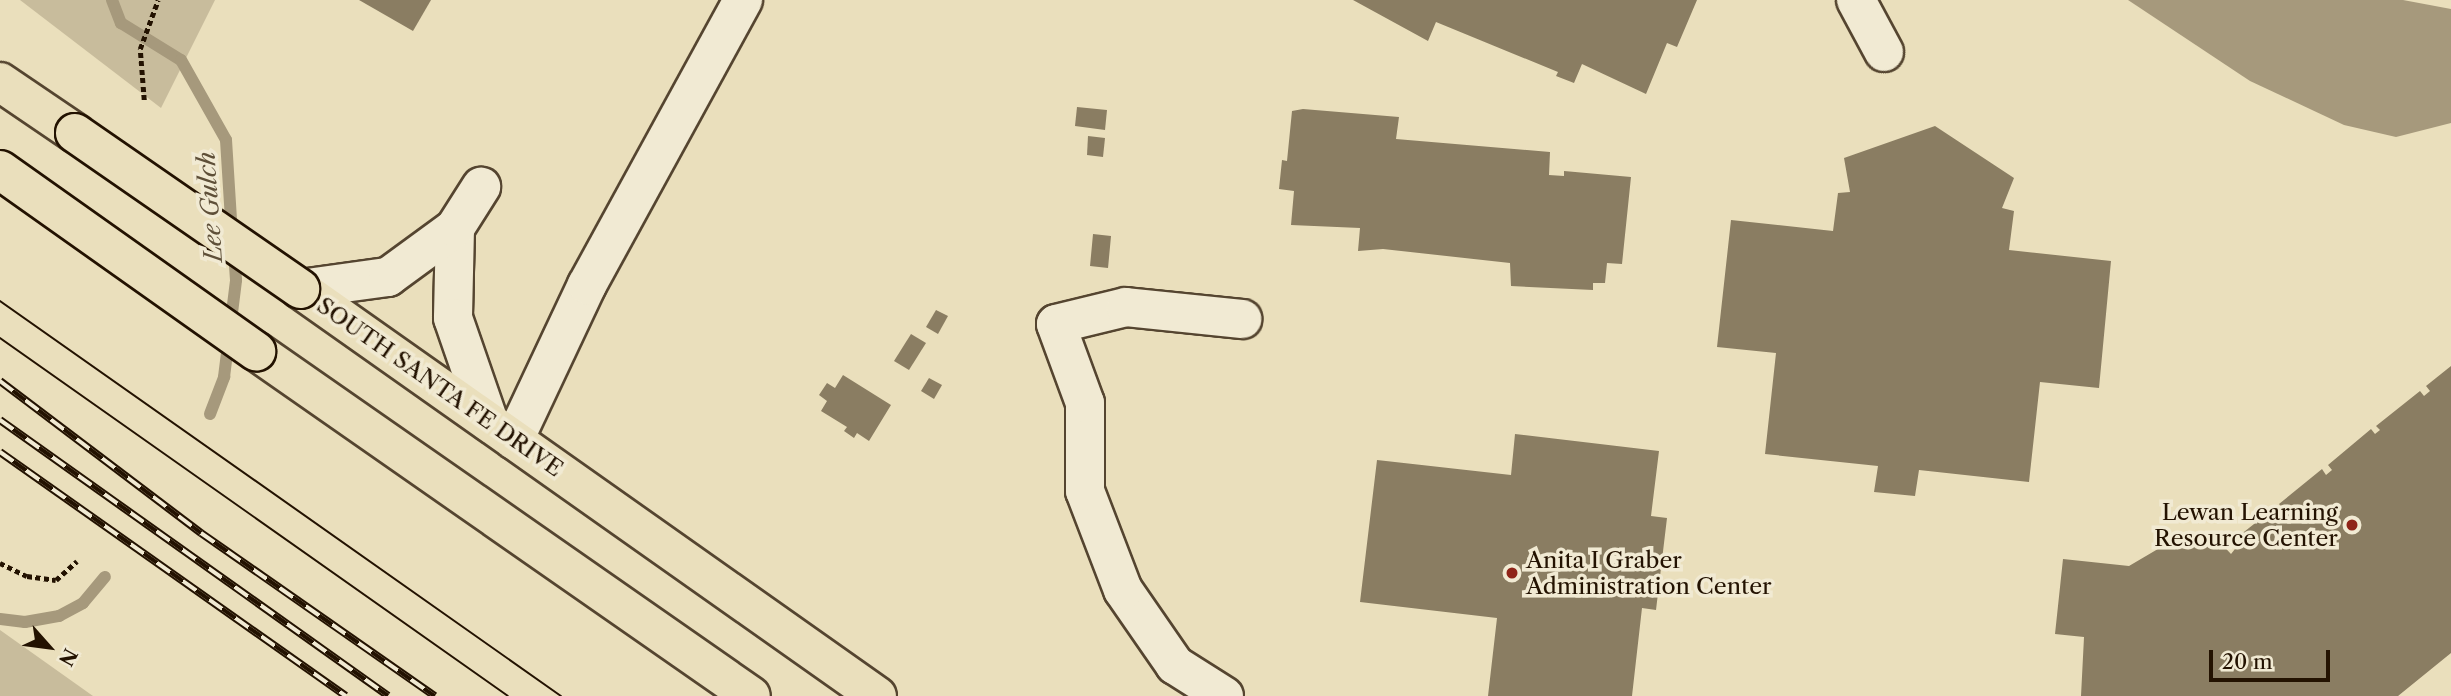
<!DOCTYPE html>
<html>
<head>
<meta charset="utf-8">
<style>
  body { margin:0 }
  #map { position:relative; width:2451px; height:696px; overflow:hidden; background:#eadfbc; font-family:"Libre Caslon Text",serif }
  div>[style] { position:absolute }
  .green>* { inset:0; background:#c8bc9c }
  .water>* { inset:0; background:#a6997c }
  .stream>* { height:12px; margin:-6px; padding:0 6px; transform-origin:6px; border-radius:6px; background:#a6997c }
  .building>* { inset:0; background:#8a7d62 }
  .path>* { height:4.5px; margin-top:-2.25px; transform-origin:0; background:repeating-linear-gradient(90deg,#231201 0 5px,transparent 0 8.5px) }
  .roads { filter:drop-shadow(2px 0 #554530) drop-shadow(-2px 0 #554530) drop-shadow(0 2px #554530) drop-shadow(0 -2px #554530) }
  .minor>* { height:38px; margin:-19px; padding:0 19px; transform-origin:19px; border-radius:19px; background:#f1ead3 }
  .highway>* { height:38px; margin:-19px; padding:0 19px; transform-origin:19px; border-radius:19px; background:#eadfbc }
  .tram>* { height:2px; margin:-1px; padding:0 1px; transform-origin:1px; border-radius:1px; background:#231201 }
  .rail>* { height:8px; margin-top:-4px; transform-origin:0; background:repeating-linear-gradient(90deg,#f1ead3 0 16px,#231201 0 32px); box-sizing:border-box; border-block:2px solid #231201 }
  .bridges { filter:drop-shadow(2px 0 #231201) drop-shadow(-2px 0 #231201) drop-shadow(0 2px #231201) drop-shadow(0 -2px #231201) }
  .highway-bridge>* { height:38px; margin:-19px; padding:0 19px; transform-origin:19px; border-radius:19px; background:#eadfbc }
  .dots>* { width:19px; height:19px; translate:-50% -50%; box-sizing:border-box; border:4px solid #f1ead3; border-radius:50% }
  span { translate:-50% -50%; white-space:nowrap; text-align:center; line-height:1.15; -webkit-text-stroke:7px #f1ead3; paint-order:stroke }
  .street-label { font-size:23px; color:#231201 }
  .poi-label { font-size:23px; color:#231201 }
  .right { translate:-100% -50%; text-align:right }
  .left { translate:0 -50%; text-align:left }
  .water-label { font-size:24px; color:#5e4f38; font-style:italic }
  .north { position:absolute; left:14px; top:612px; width:70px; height:70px; -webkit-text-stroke:5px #f1ead3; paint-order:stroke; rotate:118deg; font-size:19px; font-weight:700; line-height:28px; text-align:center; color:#231201 }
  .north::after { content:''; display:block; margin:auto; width:24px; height:32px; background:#231201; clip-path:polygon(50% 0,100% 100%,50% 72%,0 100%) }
  .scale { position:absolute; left:2209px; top:650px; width:121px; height:32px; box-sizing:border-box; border:4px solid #231201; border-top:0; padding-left:9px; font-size:21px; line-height:24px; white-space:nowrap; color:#231201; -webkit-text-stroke:5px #f1ead3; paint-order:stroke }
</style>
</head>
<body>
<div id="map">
  <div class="green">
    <div style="clip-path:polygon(20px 0,215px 0,161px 108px)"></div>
    <div style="clip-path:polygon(0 630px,93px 696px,0 696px)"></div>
  </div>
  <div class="water">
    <div style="clip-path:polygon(2128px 0,2403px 0,2451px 9px,2451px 123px,2396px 137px,2344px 125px,2250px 81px)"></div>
  </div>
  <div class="stream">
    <div style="left:112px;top:0;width:25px;rotate:69deg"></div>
    <div style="left:121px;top:23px;width:70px;rotate:31.7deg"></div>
    <div style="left:181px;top:60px;width:92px;rotate:60.6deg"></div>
    <div style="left:226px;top:140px;width:95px;rotate:86.4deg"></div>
    <div style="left:210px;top:414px;width:40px;rotate:-69deg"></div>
    <div style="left:224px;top:377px;width:98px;rotate:-82.9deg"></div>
    <div style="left:236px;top:280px;width:27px;rotate:-94deg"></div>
    <div style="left:0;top:619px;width:25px;rotate:7deg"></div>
    <div style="left:25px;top:622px;width:35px;rotate:-10deg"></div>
    <div style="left:59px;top:616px;width:27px;rotate:-28deg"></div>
    <div style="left:83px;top:603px;width:34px;rotate:-50deg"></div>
  </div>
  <div class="building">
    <div style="clip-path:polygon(359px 0,431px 0,413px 31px)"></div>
    <div style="clip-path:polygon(1353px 0,1697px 0,1677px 47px,1667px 43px,1646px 94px,1582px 64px,1574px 83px,1556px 76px,1558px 72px,1436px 22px,1428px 41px)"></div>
    <div style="clip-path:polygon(1077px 107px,1107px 110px,1105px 130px,1075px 126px)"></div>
    <div style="clip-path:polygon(1303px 109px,1399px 117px,1396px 139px,1550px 152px,1549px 175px,1564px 176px,1564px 171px,1631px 177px,1622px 264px,1607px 263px,1605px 283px,1593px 283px,1593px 290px,1511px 286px,1510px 263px,1383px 249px,1358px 251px,1360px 228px,1291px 225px,1294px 191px,1279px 189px,1282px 160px,1287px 161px,1292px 111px)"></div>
    <div style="clip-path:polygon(1935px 126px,2014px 178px,2002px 208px,2014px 211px,2009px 250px,2111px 261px,2099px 388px,2040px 382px,2029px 482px,1919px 470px,1915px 496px,1874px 492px,1878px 466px,1765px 454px,1776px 353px,1717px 347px,1731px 220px,1833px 231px,1838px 193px,1850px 192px,1844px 158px)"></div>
    <div style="clip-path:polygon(1088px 136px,1105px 138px,1103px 157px,1087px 155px)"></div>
    <div style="clip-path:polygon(1093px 234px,1111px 236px,1108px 268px,1090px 266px)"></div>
    <div style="clip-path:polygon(936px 310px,948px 316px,938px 334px,926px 327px)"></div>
    <div style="clip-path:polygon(911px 334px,926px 343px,909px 370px,894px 361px)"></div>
    <div style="clip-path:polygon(2451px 366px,2451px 653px,2398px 696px,2081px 696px,2084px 637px,2055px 634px,2063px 559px,2129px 566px,2163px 546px,2202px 537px,2215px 537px,2231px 554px,2235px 549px,2230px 543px,2273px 509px,2277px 514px,2283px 509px,2279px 504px,2322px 469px,2326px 475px,2332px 470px,2328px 465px,2371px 429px,2375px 434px,2380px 430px,2376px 426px,2420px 391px,2424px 396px,2430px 391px,2426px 386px)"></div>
    <div style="clip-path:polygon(843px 375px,891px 405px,869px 441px,857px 433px,854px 438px,844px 431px,847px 427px,821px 411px,827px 401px,819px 395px,827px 383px,835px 388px)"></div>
    <div style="clip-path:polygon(929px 378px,942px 385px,934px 399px,921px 391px)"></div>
    <div style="clip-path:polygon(1515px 434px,1659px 451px,1651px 516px,1667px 518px,1656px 610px,1642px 608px,1632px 696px,1488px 696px,1497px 618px,1360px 602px,1377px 460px,1511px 475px)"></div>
  </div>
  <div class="path">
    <div style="left:144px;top:100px;width:51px;rotate:-94.5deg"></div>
    <div style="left:140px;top:49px;width:52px;rotate:-69.8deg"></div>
    <div style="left:0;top:563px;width:30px;rotate:26deg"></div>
    <div style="left:27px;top:576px;width:29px;rotate:8deg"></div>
    <div style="left:56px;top:580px;width:28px;rotate:-42deg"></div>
  </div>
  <div class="roads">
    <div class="minor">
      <div style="left:1856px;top:0;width:59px;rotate:61.7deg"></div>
      <div style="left:455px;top:228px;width:90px;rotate:91.3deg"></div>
      <div style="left:453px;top:318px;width:110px;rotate:70.9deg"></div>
      <div style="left:300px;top:289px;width:89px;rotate:-7.8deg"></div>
      <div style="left:388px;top:277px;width:83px;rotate:-36.2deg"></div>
      <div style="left:455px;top:228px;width:49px;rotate:-57.6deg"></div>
      <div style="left:514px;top:440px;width:171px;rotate:-64.8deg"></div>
      <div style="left:587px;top:285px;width:325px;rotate:-61.3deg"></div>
      <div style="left:1224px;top:696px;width:58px;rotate:-147.7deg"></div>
      <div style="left:1175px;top:665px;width:91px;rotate:-124.7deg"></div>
      <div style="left:1123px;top:590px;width:106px;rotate:-111deg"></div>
      <div style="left:1085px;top:491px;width:88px;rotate:-90deg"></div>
      <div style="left:1085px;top:403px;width:84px;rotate:-110.2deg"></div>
      <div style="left:1056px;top:324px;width:72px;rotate:-13.7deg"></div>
      <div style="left:1126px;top:307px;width:117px;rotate:5.9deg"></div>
    </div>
    <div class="highway">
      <div style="left:0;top:82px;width:91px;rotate:34.2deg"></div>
      <div style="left:300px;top:289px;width:706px;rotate:35.2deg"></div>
      <div style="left:256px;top:351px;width:603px;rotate:34.88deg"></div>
    </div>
  </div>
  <div class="tram">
    <div style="left:0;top:301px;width:686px;rotate:35.15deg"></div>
    <div style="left:0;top:338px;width:621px;rotate:35.17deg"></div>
  </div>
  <div class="rail">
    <div style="left:0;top:381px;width:252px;rotate:37.1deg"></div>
    <div style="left:201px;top:533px;width:285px;rotate:34.9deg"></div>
    <div style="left:0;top:420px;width:476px;rotate:35.4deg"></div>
    <div style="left:0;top:452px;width:423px;rotate:35.2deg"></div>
  </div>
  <div class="bridges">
    <div class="highway-bridge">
      <div style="left:75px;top:133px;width:274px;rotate:34.7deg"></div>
      <div style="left:0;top:170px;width:314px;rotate:35.3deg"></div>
    </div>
  </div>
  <div class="dots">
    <div style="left:2352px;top:525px;background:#8f2418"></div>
    <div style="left:1512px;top:573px;background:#8f2418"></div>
  </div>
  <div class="street-label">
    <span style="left:440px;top:387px;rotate:35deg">SOUTH SANTA FE DRIVE</span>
  </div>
  <div class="poi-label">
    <span class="right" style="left:2338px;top:525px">Lewan Learning<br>Resource Center</span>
    <span class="left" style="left:1526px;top:573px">Anita I Graber<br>Administration Center</span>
  </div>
  <div class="water-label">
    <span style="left:210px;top:207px;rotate:-94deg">Lee Gulch</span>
  </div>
  <div class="north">N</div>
  <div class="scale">20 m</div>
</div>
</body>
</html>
